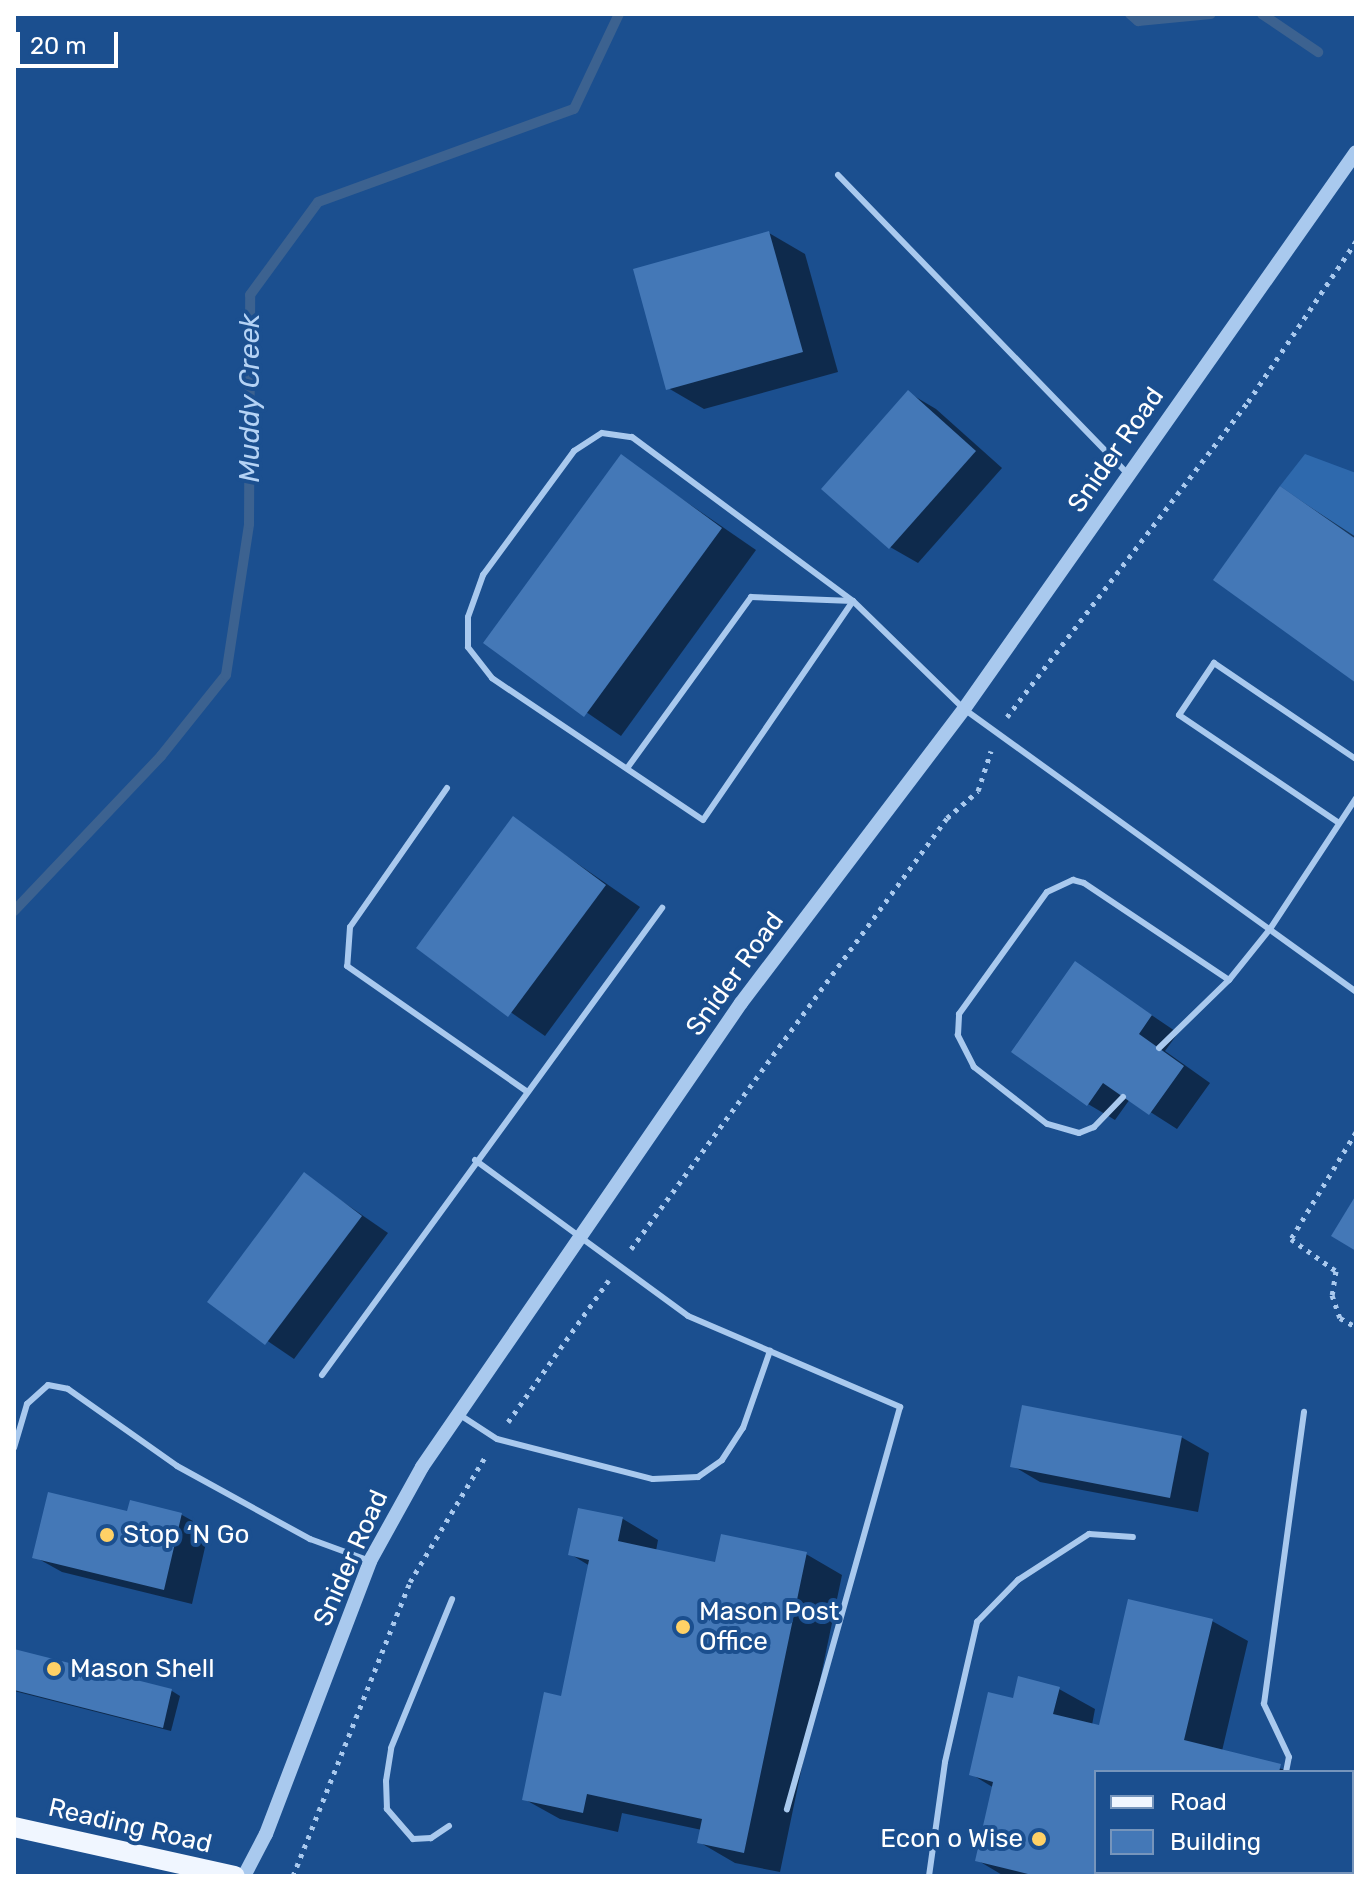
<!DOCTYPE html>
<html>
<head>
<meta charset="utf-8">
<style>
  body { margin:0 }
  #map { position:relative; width:1370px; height:1890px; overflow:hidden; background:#1b4f8f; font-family:Rubik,sans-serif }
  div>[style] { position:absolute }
  .green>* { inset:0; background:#2e69ad }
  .shadow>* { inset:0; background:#0007 }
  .stream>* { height:10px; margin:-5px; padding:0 5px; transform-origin:5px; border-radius:5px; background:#3c6290 }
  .building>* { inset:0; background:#4478b7 }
  .path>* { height:5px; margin-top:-2.5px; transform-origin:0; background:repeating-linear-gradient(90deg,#a9c9ee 0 4px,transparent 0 10px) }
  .service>* { height:6px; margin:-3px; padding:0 3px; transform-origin:3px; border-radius:3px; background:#a9c9ee }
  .tertiary>* { height:14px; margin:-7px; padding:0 7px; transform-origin:7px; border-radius:7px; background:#a9c9ee }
  .primary>* { height:20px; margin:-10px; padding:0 10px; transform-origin:10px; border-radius:10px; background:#f0f6ff }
  .dots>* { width:22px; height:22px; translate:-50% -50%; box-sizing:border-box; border:4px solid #1b4f8f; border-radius:50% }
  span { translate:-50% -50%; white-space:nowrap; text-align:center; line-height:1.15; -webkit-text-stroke:8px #1b4f8f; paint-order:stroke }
  .street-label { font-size:26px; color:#fff }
  .poi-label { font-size:26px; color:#fff }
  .left { translate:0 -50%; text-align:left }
  .right { translate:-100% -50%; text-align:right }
  .water-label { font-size:28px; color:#b5d3f5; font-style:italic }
  .frame { position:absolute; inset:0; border:16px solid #fff; pointer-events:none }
  .legend { position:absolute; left:1094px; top:1770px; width:260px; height:104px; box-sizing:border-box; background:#1b4f8f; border:2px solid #7695bc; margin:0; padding:10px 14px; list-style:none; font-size:24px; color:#fff }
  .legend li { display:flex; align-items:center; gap:16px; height:40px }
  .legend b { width:40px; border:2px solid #7695bc }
  .scale { position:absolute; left:16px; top:32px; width:102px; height:36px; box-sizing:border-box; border:4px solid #fff; border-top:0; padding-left:10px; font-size:24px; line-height:28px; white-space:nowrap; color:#fff; -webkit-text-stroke:6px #1b4f8f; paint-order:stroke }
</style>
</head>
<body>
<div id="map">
  <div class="green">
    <div style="clip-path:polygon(1305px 454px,1356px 473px,1356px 539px,1280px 486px)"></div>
  </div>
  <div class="shadow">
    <div style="clip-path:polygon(769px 233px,805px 254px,838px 372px,704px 409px,668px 388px)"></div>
    <div style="clip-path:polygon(909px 393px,936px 409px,1002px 468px,918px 563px,890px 547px)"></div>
    <div style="clip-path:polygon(621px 457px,756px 550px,621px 736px,486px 643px)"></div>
    <div style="clip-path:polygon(1281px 488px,1356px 537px,1356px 680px)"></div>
    <div style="clip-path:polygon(513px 819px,640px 907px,545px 1036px,418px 948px)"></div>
    <div style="clip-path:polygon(1076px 964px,1178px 1033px,1165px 1051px,1210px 1083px,1177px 1129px,1130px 1099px,1115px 1120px,1088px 1104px)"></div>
    <div style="clip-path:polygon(304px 1175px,388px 1233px,294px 1359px,210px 1302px)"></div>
    <div style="clip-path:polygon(1181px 1437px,1209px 1453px,1198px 1512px,1040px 1482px,1013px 1466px)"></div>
    <div style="clip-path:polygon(131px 1502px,182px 1515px,209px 1530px,192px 1604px,62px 1572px,35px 1557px,128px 1513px)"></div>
    <div style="clip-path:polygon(579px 1510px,623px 1519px,658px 1540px,656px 1551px,716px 1564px,806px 1554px,842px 1575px,780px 1872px,735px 1863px,699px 1842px,702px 1830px,622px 1813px,618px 1832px,560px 1819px,524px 1799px,563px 1698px,590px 1566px,570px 1554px)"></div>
    <div style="clip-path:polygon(1212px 1621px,1248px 1641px,1222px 1751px,1292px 1772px,1096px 1772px,1096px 1872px,1296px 1872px,1295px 1876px,1004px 1876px,977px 1860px,994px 1788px,971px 1774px,1014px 1700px,1059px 1689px,1095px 1709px,1092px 1725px,1100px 1727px)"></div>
    <div style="clip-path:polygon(14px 1651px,172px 1691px,180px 1696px,171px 1731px,14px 1691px)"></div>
  </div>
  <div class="stream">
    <div style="left:1130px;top:14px;width:11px;rotate:41deg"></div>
    <div style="left:1138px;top:21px;width:73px;rotate:-5.5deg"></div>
    <div style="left:1262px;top:14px;width:68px;rotate:34.2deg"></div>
    <div style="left:14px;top:911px;width:214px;rotate:-46.5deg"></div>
    <div style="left:161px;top:756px;width:104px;rotate:-51.3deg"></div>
    <div style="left:226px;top:675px;width:153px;rotate:-81.3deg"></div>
    <div style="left:249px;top:524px;width:229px;rotate:-89.7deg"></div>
    <div style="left:250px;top:295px;width:115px;rotate:-53.8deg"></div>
    <div style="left:318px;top:202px;width:272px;rotate:-20deg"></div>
    <div style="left:574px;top:109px;width:105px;rotate:-64.7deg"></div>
  </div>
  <div class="building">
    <div style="clip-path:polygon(769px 231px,803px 352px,666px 390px,633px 269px)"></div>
    <div style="clip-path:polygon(908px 390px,976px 451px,889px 549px,821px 489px)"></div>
    <div style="clip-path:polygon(621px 454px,722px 528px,584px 717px,483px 643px)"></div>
    <div style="clip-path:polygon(1280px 486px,1356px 539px,1356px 683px,1213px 580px)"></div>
    <div style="clip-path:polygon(513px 816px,606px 885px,508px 1017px,416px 948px)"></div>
    <div style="clip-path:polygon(1075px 961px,1152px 1015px,1139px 1034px,1184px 1066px,1149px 1115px,1103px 1083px,1087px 1106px,1011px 1052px)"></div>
    <div style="clip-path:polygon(304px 1172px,362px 1216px,265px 1345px,207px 1302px)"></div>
    <div style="clip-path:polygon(1356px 1195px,1356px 1251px,1331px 1236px)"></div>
    <div style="clip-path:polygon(1022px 1405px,1182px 1436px,1170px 1498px,1010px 1467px)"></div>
    <div style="clip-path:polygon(48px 1492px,127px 1511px,130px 1500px,182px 1513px,164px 1590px,32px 1558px)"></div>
    <div style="clip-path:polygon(578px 1508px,623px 1517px,618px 1541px,715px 1562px,721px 1534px,807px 1552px,744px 1853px,697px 1843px,702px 1819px,587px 1794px,583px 1813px,522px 1800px,544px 1692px,561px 1696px,589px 1560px,568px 1555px)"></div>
    <div style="clip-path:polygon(1128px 1599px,1213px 1619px,1184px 1740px,1281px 1764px,1279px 1772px,1096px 1772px,1096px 1872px,1256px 1872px,1255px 1876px,1036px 1876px,975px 1861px,993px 1782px,969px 1775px,988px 1692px,1013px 1698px,1018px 1676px,1060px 1687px,1053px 1714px,1099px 1725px)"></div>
    <div style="clip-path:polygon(14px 1649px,172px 1689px,163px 1728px,14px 1690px)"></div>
  </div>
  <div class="path">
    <div style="left:1007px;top:717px;width:397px;rotate:-52.6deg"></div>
    <div style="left:1248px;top:402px;width:194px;rotate:-56.1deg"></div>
    <div style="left:1356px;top:1132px;width:125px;rotate:121.3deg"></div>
    <div style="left:1291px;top:1239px;width:55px;rotate:35.4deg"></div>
    <div style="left:1336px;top:1271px;width:24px;rotate:99deg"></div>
    <div style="left:1332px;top:1295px;width:24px;rotate:71deg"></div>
    <div style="left:1340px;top:1318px;width:18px;rotate:29deg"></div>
    <div style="left:631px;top:1249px;width:534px;rotate:-53.75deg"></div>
    <div style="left:947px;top:818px;width:41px;rotate:-41.1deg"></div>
    <div style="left:978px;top:791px;width:42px;rotate:-72deg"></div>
    <div style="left:508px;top:1422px;width:174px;rotate:-54.6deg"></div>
    <div style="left:293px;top:1876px;width:316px;rotate:-68.3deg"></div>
    <div style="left:410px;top:1582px;width:149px;rotate:-59deg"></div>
  </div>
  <div class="service">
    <div style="left:838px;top:175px;width:417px;rotate:45.9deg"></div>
    <div style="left:853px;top:601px;width:265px;rotate:124.4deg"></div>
    <div style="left:703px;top:820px;width:254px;rotate:-146.1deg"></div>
    <div style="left:492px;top:678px;width:39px;rotate:-128deg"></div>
    <div style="left:468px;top:647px;width:30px;rotate:-90deg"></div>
    <div style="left:468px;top:617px;width:45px;rotate:-70.3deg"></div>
    <div style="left:483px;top:575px;width:154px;rotate:-53.7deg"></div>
    <div style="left:574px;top:451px;width:33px;rotate:-33deg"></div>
    <div style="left:602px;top:433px;width:30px;rotate:8deg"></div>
    <div style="left:632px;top:437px;width:275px;rotate:36.6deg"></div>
    <div style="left:853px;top:601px;width:155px;rotate:44.2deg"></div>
    <div style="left:964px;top:709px;width:483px;rotate:35.8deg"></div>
    <div style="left:628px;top:767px;width:210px;rotate:-54.1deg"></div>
    <div style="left:751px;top:597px;width:102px;rotate:2.2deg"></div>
    <div style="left:447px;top:788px;width:169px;rotate:124.9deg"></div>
    <div style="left:350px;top:927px;width:39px;rotate:94deg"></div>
    <div style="left:347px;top:966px;width:218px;rotate:34.9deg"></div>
    <div style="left:1339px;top:823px;width:193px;rotate:-146deg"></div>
    <div style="left:1179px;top:715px;width:63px;rotate:-56.1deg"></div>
    <div style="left:1214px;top:663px;width:171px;rotate:34.1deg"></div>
    <div style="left:1159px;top:1048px;width:98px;rotate:-44.2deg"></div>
    <div style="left:1123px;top:1097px;width:42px;rotate:134deg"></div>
    <div style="left:1094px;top:1127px;width:16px;rotate:158deg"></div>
    <div style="left:1079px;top:1133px;width:33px;rotate:-164deg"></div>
    <div style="left:1047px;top:1124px;width:93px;rotate:-142deg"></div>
    <div style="left:974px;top:1067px;width:36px;rotate:-117deg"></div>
    <div style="left:958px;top:1035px;width:21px;rotate:-87deg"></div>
    <div style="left:959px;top:1014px;width:150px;rotate:-54.2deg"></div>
    <div style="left:1047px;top:892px;width:29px;rotate:-25deg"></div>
    <div style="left:1073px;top:880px;width:11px;rotate:15deg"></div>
    <div style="left:1084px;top:883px;width:174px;rotate:33.8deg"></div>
    <div style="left:1229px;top:980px;width:65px;rotate:-51.2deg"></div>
    <div style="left:1270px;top:929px;width:157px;rotate:-56.7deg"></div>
    <div style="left:475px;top:1160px;width:264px;rotate:36.2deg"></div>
    <div style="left:688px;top:1316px;width:231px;rotate:23.2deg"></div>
    <div style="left:900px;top:1407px;width:418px;rotate:105.7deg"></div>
    <div style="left:322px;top:1375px;width:578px;rotate:-53.94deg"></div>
    <div style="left:460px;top:1415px;width:44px;rotate:33deg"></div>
    <div style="left:497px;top:1439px;width:161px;rotate:14.4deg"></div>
    <div style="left:653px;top:1479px;width:45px;rotate:-2.5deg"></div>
    <div style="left:698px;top:1477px;width:29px;rotate:-35deg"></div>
    <div style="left:722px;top:1460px;width:38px;rotate:-57deg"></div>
    <div style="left:743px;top:1428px;width:82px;rotate:-70.7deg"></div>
    <div style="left:14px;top:1448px;width:46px;rotate:-73.5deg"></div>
    <div style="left:27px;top:1404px;width:28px;rotate:-42deg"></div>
    <div style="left:48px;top:1385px;width:20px;rotate:11deg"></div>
    <div style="left:68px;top:1389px;width:133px;rotate:35.2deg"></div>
    <div style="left:177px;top:1466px;width:152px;rotate:28.8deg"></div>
    <div style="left:310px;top:1539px;width:64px;rotate:20.1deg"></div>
    <div style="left:1286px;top:1772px;width:15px;rotate:-79deg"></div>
    <div style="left:1289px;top:1757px;width:59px;rotate:-115.3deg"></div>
    <div style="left:1264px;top:1704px;width:295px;rotate:-82.2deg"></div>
    <div style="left:449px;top:1826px;width:22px;rotate:146deg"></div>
    <div style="left:431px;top:1838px;width:18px;rotate:177deg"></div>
    <div style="left:413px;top:1839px;width:40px;rotate:-131deg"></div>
    <div style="left:387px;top:1809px;width:28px;rotate:-92deg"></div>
    <div style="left:386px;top:1781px;width:33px;rotate:-81deg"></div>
    <div style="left:391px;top:1748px;width:161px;rotate:-67.7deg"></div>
    <div style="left:929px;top:1876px;width:115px;rotate:-82deg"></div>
    <div style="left:945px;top:1762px;width:144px;rotate:-77.1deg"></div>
    <div style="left:977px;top:1622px;width:59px;rotate:-45.7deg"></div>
    <div style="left:1018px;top:1580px;width:85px;rotate:-32.9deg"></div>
    <div style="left:1089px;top:1534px;width:44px;rotate:3.9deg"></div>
    <div style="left:1265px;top:1876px;width:4px;rotate:-76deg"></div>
  </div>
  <div class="tertiary">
    <div style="left:244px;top:1876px;width:47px;rotate:-62.4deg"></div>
    <div style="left:266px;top:1834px;width:292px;rotate:-69.1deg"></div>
    <div style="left:370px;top:1561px;width:107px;rotate:-61deg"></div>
    <div style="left:422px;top:1467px;width:563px;rotate:-55.49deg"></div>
    <div style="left:741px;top:1003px;width:369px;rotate:-52.8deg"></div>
    <div style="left:964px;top:709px;width:681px;rotate:-54.86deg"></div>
  </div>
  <div class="primary">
    <div style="left:14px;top:1827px;width:226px;rotate:12.5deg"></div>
  </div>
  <div class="dots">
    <div style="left:107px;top:1535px;background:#ffd166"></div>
    <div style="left:683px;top:1627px;background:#ffd166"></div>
    <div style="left:54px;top:1669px;background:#ffd166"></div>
    <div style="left:1039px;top:1839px;background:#ffd166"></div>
  </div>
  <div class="street-label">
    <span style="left:1116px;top:450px;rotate:-55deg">Snider Road</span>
    <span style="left:735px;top:974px;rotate:-54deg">Snider Road</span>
    <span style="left:351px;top:1558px;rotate:-66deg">Snider Road</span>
    <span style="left:130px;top:1826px;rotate:13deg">Reading Road</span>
  </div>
  <div class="poi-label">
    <span class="left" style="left:123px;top:1535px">Stop ‘N Go</span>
    <span class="left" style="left:699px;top:1627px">Mason Post<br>Office</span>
    <span class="left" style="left:70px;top:1669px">Mason Shell</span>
    <span class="right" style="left:1023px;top:1839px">Econ o Wise</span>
  </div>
  <div class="water-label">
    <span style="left:250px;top:398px;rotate:-90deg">Muddy Creek</span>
  </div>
  <div class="frame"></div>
  <ul class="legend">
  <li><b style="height:10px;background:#f0f6ff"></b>Road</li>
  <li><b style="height:22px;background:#4478b7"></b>Building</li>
  </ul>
  <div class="scale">20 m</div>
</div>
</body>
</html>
